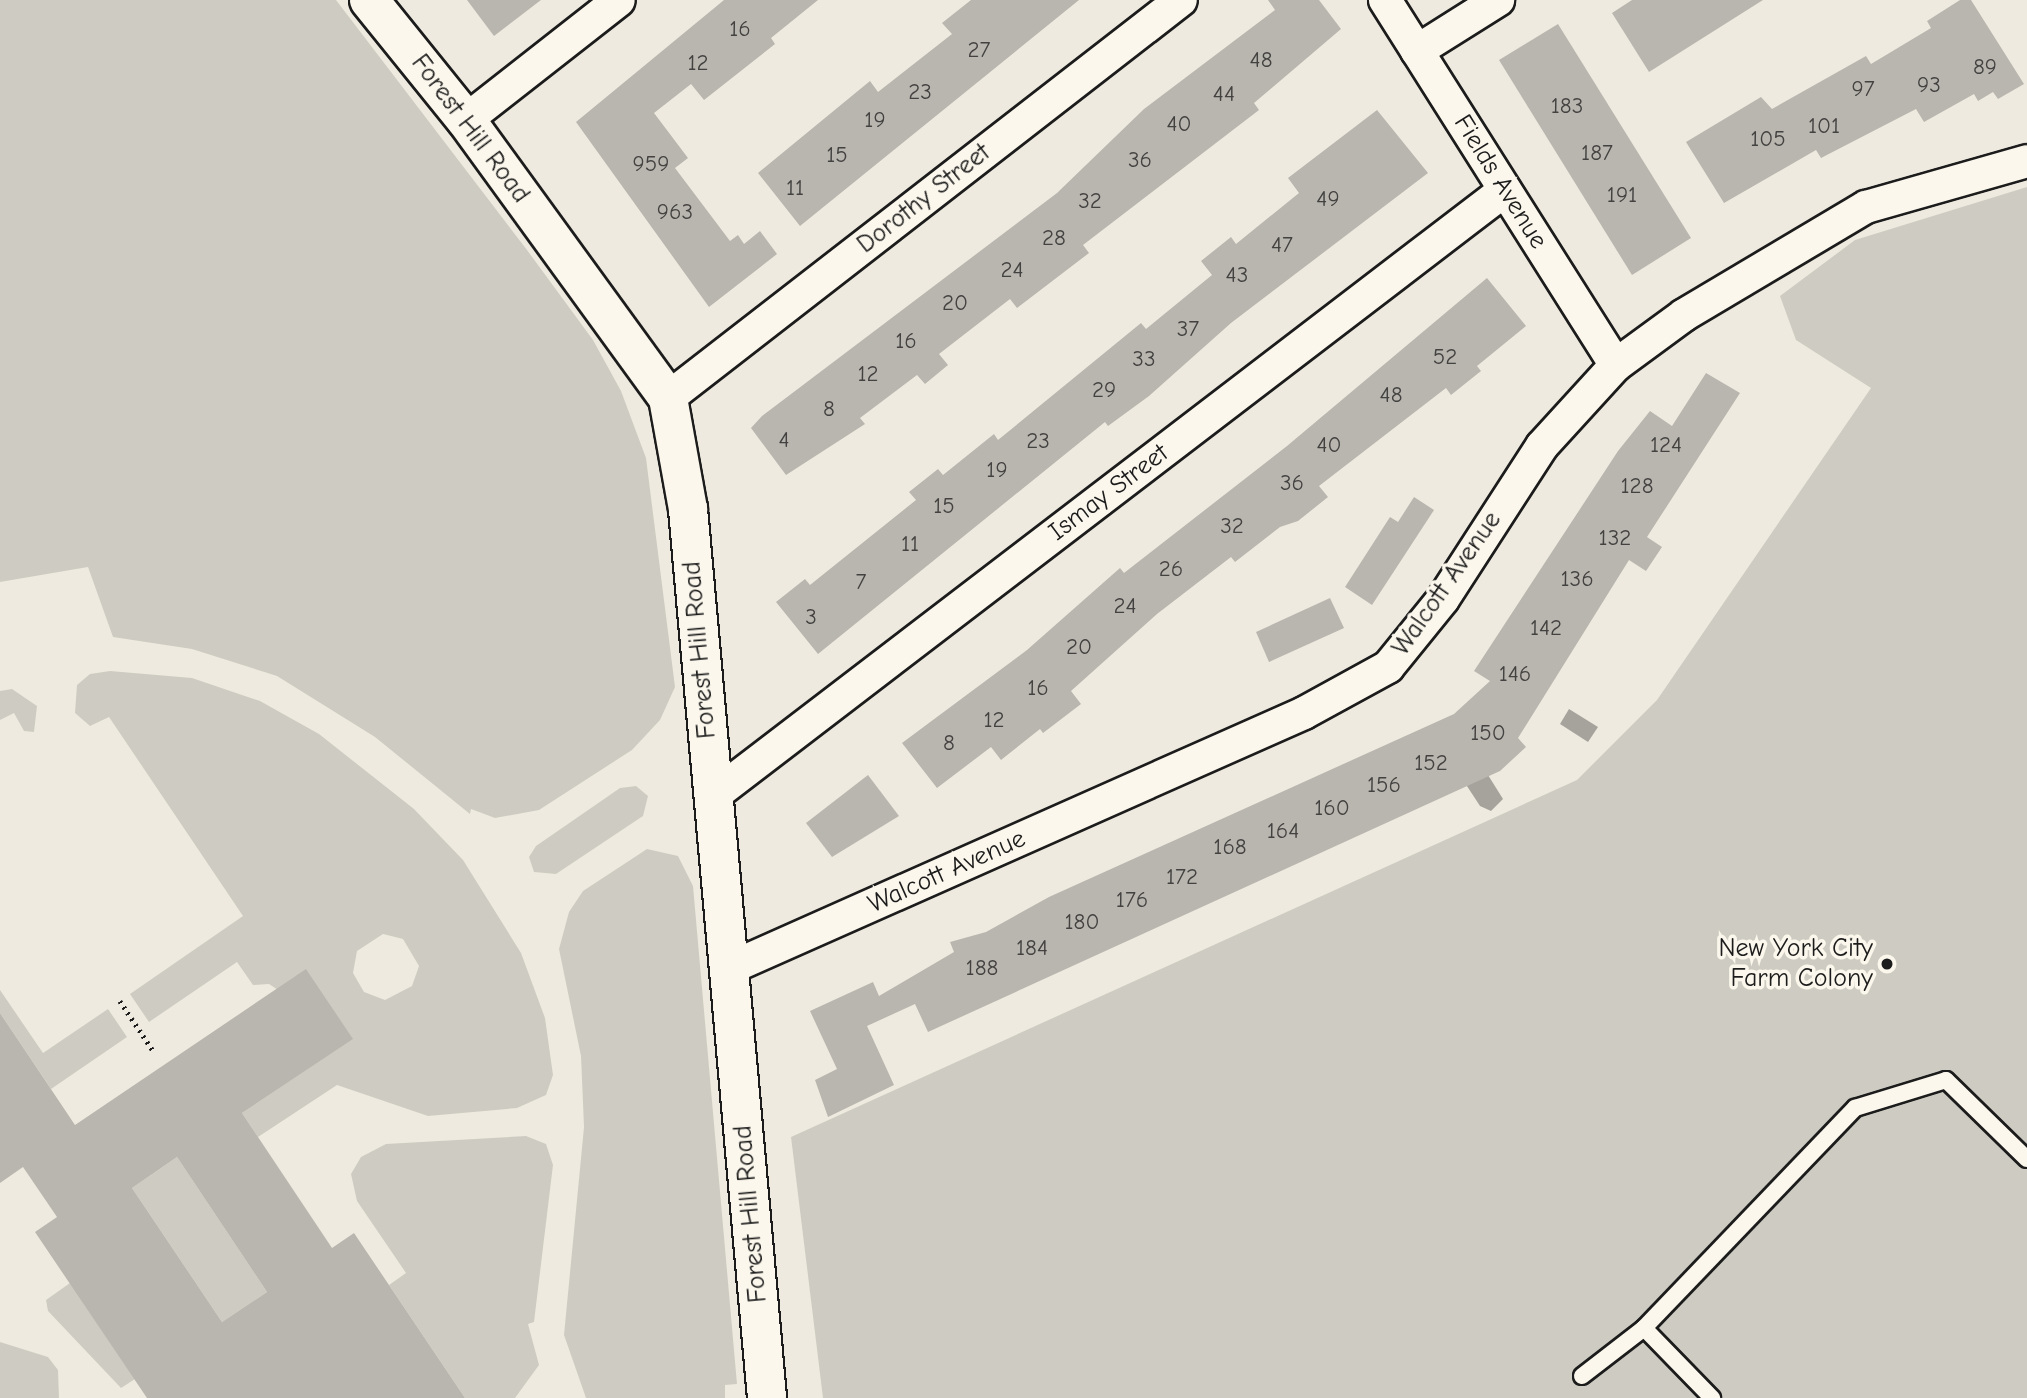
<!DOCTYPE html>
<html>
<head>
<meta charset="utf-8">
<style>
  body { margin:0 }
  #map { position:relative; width:2027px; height:1398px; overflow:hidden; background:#eeeadf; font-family:"Comic Neue",sans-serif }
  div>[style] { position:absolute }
  .green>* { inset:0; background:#ceccc2 }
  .water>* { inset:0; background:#a6a39d }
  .building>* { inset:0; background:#b9b6af }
  .path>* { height:4.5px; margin-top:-2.25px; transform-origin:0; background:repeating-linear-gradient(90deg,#1c1c1c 0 2px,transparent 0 7px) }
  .roads { filter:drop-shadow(2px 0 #1c1c1c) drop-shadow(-2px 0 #1c1c1c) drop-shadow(0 2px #1c1c1c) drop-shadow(0 -2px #1c1c1c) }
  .service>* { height:16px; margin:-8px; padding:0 8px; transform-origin:8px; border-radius:8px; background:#fbf7ec }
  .minor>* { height:32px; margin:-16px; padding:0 16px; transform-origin:16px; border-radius:16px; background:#fbf7ec }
  .tertiary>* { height:38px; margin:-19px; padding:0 19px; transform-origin:19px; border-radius:19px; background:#fbf7ec }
  .dots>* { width:19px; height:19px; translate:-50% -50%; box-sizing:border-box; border:4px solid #fbf7ec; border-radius:50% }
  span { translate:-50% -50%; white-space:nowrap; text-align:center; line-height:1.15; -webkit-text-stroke:7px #fbf7ec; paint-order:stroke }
  .number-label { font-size:23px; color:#434241 }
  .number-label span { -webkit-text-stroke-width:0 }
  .street-label { font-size:26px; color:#1c1c1c }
  .poi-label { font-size:26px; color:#1c1c1c }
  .right { translate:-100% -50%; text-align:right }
</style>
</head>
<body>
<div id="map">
  <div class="green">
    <div style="clip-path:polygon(0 0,336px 0,527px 250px,593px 340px,621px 391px,646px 458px,675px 687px,660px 720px,632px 750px,539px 810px,495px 818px,471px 809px,470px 814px,375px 737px,277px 676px,192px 649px,113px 637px,88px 567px,0 582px)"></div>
    <div style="clip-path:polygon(2027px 187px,2027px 1398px,823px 1398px,791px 1137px,1577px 780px,1657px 700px,1871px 388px,1796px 340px,1780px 296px,1855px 240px)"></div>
    <div style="clip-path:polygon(evenodd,110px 671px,192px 678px,260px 701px,319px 734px,414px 809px,463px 860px,521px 953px,545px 1018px,553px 1075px,546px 1095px,517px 1108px,428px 1116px,337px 1085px,258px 1137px,242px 1113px,352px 1039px,269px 984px,253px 985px,237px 962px,149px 1022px,130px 994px,243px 916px,109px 717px,90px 726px,75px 713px,77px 685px,90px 674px,110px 671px,383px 934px,403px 939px,419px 966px,412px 986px,385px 1000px,364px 992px,353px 973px,357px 951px,383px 934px)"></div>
    <div style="clip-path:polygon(12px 689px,37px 706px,34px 732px,24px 731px,14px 713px,0 720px,0 691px)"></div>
    <div style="clip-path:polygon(636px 786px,648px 796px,643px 816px,556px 874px,534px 872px,529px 857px,536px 846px,620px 788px)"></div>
    <div style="clip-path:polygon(647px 849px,678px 856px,693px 886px,737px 1384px,725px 1385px,725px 1398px,586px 1398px,564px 1335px,584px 1127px,581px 1056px,559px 949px,569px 912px,583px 891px)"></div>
    <div style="clip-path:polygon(0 990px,43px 1053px,108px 1009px,127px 1037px,51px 1089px,0 1013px)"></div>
    <div style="clip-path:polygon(526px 1136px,546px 1144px,553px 1165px,534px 1322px,528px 1324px,539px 1365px,515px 1398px,465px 1398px,389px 1285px,406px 1273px,357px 1201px,351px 1174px,361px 1157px,386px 1144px)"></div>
    <div style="clip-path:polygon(177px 1157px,267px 1292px,222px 1322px,132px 1188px)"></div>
    <div style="clip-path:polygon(70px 1283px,135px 1379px,121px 1388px,48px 1311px,46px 1300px)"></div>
    <div style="clip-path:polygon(0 1342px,48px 1357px,58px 1370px,59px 1398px,0 1398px)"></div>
  </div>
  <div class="water">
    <div style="clip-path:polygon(1569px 709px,1598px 727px,1588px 742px,1560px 724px)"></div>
    <div style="clip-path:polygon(1488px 775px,1503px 799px,1491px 811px,1480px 806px,1465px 783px)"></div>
  </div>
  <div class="building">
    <div style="clip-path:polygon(467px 0,541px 0,494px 36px)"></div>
    <div style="clip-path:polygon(724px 0,818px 0,771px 38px,775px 44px,704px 100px,691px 84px,654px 113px,688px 158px,675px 168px,730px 241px,738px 235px,744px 244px,760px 231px,777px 254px,709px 307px,576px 122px)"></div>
    <div style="clip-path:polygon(971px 0,1079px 0,800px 226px,758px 173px,870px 81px,878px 92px,952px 34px,942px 23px)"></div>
    <div style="clip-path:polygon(1268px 0,1319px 0,1341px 29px,1254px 103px,1259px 110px,1083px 245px,1089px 253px,1017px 308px,1010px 299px,939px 354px,948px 365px,925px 384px,917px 375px,860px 418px,865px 424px,786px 475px,751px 428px,762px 416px,1057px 193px,1144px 109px,1275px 10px)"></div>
    <div style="clip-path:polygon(1632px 0,1763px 0,1649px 72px,1612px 13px)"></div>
    <div style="clip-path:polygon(1960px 0,1971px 0,2024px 84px,1998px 99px,1993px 92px,1978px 101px,1974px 94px,1924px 122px,1916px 109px,1821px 158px,1816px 150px,1724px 203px,1686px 142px,1761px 97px,1772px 109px,1866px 56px,1871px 64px,1931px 28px,1927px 21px)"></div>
    <div style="clip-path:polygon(1558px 24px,1691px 238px,1632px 275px,1499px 60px)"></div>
    <div style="clip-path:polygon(1377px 110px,1428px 173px,1231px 323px,1149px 396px,1108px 426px,1105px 422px,818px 654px,776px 602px,805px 579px,810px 585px,916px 500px,909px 492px,938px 469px,943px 475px,994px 434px,998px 440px,1141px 323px,1146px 329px,1212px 275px,1201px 261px,1231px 237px,1236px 244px,1299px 193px,1288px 178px)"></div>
    <div style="clip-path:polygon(1487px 278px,1526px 326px,1477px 366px,1481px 371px,1451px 395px,1446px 388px,1319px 486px,1328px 497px,1298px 521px,1280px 527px,1235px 562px,1231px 557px,1157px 614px,1071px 691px,1081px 704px,1043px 733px,1040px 729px,1001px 760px,991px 747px,937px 788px,902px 743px,1027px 650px,1120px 568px,1124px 573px,1287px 446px)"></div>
    <div style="clip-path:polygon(1706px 373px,1740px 393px,1647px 537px,1662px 547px,1646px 571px,1629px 560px,1518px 738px,1526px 747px,1500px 771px,928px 1032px,915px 1004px,867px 1026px,894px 1085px,828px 1117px,815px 1080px,837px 1069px,810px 1011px,873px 982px,879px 996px,954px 952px,950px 942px,986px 932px,1049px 897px,1454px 714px,1490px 681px,1474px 671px,1618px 451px,1650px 411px,1672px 426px)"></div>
    <div style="clip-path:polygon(1414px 497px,1434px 510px,1372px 605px,1345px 587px,1390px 517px,1398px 522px)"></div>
    <div style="clip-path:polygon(1330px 598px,1344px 628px,1269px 662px,1256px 632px)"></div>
    <div style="clip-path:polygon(868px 775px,899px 816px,832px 857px,806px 823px)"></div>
    <div style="clip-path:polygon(evenodd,306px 969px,353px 1039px,242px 1113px,332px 1248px,354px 1233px,465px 1398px,147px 1398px,35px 1232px,57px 1217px,23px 1167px,0 1183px,0 1013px,75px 1125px,306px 969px,177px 1157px,267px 1292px,222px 1322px,132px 1188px,177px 1157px)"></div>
  </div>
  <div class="path">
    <div style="left:120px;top:1001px;width:61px;rotate:56.3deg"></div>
  </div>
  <div class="roads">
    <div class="service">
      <div style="left:1644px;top:1328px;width:98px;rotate:45.8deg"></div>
      <div style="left:1582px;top:1376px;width:78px;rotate:-37.7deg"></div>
      <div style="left:1644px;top:1328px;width:305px;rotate:-46.2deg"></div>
      <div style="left:1855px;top:1108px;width:95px;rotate:-17.1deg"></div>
      <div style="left:1946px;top:1080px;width:113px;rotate:44.3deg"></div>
    </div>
    <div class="minor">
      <div style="left:1385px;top:0;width:432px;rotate:57.7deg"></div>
      <div style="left:1417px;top:51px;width:96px;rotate:-32.2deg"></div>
      <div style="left:466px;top:120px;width:194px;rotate:-38.1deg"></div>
      <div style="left:668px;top:398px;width:649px;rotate:-37.81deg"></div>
      <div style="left:713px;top:796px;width:997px;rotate:-37.42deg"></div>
      <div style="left:730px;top:968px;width:628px;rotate:-23.95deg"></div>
      <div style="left:1304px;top:713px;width:96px;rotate:-28.7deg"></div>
      <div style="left:1388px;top:667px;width:87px;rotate:-51deg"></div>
      <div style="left:1443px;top:599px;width:182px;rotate:-57.1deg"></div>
      <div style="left:1542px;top:446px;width:110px;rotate:-47.6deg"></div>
      <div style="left:1616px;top:365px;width:84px;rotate:-36.3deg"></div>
      <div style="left:1684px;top:315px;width:212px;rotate:-30.7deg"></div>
      <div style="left:1866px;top:207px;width:167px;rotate:-15.9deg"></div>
    </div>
    <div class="tertiary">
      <div style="left:369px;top:0;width:154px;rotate:51.1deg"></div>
      <div style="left:466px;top:120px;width:344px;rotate:54deg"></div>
      <div style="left:668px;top:398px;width:113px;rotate:79.8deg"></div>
      <div style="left:688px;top:509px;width:893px;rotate:84.92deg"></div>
    </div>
  </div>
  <div class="dots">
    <div style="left:1887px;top:964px;background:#1c1c1c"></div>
  </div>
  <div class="number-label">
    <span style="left:740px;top:29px">16</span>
    <span style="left:979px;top:50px">27</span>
    <span style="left:1261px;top:60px">48</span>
    <span style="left:698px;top:63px">12</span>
    <span style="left:1985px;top:67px">89</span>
    <span style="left:1929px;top:85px">93</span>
    <span style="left:1863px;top:89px">97</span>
    <span style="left:920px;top:92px">23</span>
    <span style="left:1224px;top:94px">44</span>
    <span style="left:1567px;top:106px">183</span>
    <span style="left:875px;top:120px">19</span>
    <span style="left:1179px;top:124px">40</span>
    <span style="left:1824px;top:126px">101</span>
    <span style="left:1768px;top:139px">105</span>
    <span style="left:1597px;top:153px">187</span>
    <span style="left:837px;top:155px">15</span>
    <span style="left:1140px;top:160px">36</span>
    <span style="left:651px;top:164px">959</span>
    <span style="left:795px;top:188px">11</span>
    <span style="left:1622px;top:195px">191</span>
    <span style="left:1328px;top:199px">49</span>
    <span style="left:1090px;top:201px">32</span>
    <span style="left:675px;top:212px">963</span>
    <span style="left:1054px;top:238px">28</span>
    <span style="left:1282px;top:245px">47</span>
    <span style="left:1012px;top:270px">24</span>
    <span style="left:1237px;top:275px">43</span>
    <span style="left:955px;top:303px">20</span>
    <span style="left:1188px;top:329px">37</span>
    <span style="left:906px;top:341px">16</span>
    <span style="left:1445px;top:357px">52</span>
    <span style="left:1144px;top:359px">33</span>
    <span style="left:868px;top:374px">12</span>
    <span style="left:1104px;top:390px">29</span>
    <span style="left:1391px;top:395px">48</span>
    <span style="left:829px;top:409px">8</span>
    <span style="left:784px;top:440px">4</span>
    <span style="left:1038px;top:441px">23</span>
    <span style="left:1329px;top:445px">40</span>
    <span style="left:1666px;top:445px">124</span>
    <span style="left:997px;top:470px">19</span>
    <span style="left:1292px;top:483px">36</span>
    <span style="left:1637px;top:486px">128</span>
    <span style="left:944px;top:506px">15</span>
    <span style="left:1232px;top:526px">32</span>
    <span style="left:1615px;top:538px">132</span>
    <span style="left:910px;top:544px">11</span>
    <span style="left:1171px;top:569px">26</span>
    <span style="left:1577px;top:579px">136</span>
    <span style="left:861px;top:582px">7</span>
    <span style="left:1125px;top:606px">24</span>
    <span style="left:811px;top:617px">3</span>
    <span style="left:1546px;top:628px">142</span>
    <span style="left:1079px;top:647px">20</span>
    <span style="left:1515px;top:674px">146</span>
    <span style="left:1038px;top:688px">16</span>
    <span style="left:994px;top:720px">12</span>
    <span style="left:1488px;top:733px">150</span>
    <span style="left:949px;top:743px">8</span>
    <span style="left:1431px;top:763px">152</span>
    <span style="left:1384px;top:785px">156</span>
    <span style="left:1332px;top:808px">160</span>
    <span style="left:1283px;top:831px">164</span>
    <span style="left:1230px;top:847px">168</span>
    <span style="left:1182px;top:877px">172</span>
    <span style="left:1132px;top:900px">176</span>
    <span style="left:1082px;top:922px">180</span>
    <span style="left:1032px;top:948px">184</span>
    <span style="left:982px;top:968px">188</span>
  </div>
  <div class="street-label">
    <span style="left:470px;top:129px;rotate:53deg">Forest Hill Road</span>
    <span style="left:1500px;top:182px;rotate:58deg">Fields Avenue</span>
    <span style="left:924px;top:199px;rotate:-38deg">Dorothy Street</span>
    <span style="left:1109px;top:493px;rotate:-37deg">Ismay Street</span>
    <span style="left:1447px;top:584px;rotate:-55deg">Walcott Avenue</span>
    <span style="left:700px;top:650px;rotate:-95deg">Forest Hill Road</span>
    <span style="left:947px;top:872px;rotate:-24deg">Walcott Avenue</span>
    <span style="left:751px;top:1214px;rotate:-95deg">Forest Hill Road</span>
  </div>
  <div class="poi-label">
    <span class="right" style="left:1873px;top:964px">New York City<br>Farm Colony</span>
  </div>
</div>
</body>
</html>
